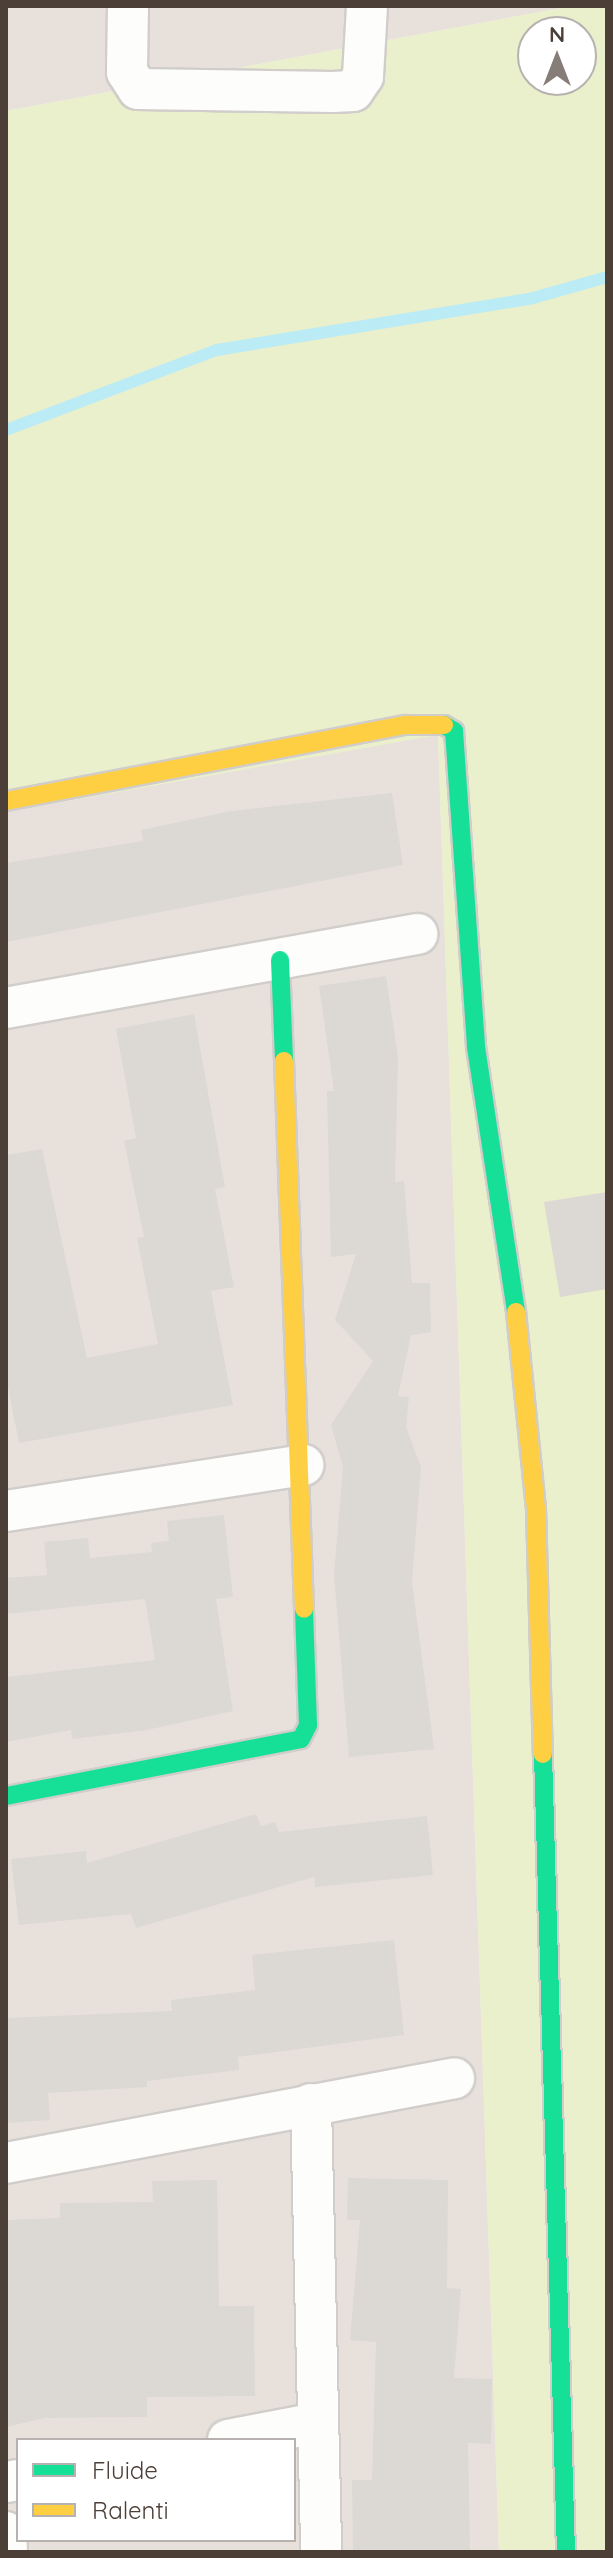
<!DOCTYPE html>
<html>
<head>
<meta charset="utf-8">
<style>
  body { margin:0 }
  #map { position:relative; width:613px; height:2558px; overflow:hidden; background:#f4f1ee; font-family:Quicksand,sans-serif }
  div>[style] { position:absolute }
  .residential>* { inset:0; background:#e8e1db }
  .green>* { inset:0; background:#eaefcc }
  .stream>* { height:12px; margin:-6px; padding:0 6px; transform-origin:6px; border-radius:6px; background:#bbecf5 }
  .building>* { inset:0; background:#dcd8d4 }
  .roads { filter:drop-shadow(2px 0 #d1cdca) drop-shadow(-2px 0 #d1cdca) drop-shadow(0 2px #d1cdca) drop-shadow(0 -2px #d1cdca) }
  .street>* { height:40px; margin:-20px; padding:0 20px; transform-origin:20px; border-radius:20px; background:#fdfdfc }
  .fast>* { height:18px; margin:-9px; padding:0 9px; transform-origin:9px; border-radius:9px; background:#16e098 }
  .slow>* { height:18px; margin:-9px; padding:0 9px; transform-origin:9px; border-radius:9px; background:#ffcf43 }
  span { translate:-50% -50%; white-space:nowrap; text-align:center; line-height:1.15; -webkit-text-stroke:8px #fff; paint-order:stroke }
  .frame { position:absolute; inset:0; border:8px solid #4c3f38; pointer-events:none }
  .legend { position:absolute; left:16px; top:2438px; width:280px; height:104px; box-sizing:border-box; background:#fff; border:2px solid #b7b2af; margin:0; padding:10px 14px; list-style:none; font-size:24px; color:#4c3f38 }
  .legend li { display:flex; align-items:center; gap:16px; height:40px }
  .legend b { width:40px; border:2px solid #b7b2af }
  .north { position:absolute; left:517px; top:16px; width:80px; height:80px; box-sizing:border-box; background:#fff; border:2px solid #b7b2af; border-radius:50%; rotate:0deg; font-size:22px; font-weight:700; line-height:32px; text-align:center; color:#4c3f38 }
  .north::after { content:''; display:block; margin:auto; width:28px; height:36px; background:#877d78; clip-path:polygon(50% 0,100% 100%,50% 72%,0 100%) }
</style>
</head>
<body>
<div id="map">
  <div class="residential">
    <div style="clip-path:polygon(6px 6px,572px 6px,6px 111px)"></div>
    <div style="clip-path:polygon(evenodd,438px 734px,499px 2552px,6px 2552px,6px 812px,438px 734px,18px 2440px,294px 2440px,294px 2540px,18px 2540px,18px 2440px)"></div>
  </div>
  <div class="green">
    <div style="clip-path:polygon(evenodd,572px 6px,607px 6px,607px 2552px,499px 2552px,438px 735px,6px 812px,6px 111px,572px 6px,533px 32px,581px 32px,581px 80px,533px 80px,533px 32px)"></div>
  </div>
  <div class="stream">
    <div style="left:6px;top:430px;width:226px;rotate:-20.8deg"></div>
    <div style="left:217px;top:350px;width:320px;rotate:-9.3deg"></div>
    <div style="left:533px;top:298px;width:77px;rotate:-15.8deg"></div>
  </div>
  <div class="building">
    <div style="clip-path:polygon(392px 793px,403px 865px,6px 942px,6px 863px,143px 841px,141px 830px,231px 811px)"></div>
    <div style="clip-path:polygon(386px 976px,398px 1057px,395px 1182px,404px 1181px,412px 1283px,430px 1283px,431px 1332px,411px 1335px,398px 1396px,409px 1397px,406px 1427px,421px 1467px,412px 1582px,434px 1749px,349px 1757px,334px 1574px,343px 1467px,331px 1425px,373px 1361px,335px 1320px,356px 1254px,331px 1257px,327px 1091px,334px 1091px,319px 986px)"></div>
    <div style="clip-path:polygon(194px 1014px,225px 1187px,215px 1189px,234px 1287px,211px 1291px,233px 1405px,19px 1443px,6px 1377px,6px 1155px,42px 1149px,87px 1358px,158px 1344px,137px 1238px,144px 1237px,124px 1141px,136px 1138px,116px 1029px)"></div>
    <div style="clip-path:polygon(607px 1192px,607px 1289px,560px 1297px,544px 1202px)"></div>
    <div style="clip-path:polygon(224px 1515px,233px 1597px,216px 1599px,233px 1711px,147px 1730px,72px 1739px,71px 1730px,6px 1742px,6px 1677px,155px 1660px,145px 1599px,6px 1614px,6px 1578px,47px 1575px,44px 1542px,88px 1538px,90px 1558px,152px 1552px,151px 1543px,169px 1541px,167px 1521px)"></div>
    <div style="clip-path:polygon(256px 1814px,261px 1826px,275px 1822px,279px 1832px,427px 1816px,433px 1875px,315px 1887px,314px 1877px,136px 1928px,131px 1914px,19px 1925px,11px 1859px,86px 1851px,87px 1863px)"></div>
    <div style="clip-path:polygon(394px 1940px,404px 2035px,238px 2057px,239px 2070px,147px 2081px,147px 2087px,48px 2093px,50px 2120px,6px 2123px,6px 2018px,172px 2011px,171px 2000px,255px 1990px,252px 1955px)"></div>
    <div style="clip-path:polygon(348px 2178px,448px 2180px,447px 2288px,461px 2289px,454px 2378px,492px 2379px,491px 2444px,468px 2443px,470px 2552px,353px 2552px,352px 2480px,372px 2480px,376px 2342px,350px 2340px,360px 2220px,347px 2220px)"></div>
    <div style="clip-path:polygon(217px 2180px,219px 2306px,254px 2306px,255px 2396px,147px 2397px,147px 2417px,45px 2418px,6px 2427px,6px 2220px,60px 2218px,60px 2203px,153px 2202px,152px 2181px)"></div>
  </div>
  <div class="roads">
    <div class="street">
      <div style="left:128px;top:6px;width:66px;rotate:90.9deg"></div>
      <div style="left:127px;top:72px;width:20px;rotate:57deg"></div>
      <div style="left:138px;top:89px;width:195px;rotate:0.9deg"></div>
      <div style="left:333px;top:92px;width:20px;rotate:-3deg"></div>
      <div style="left:353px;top:91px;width:18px;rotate:-56deg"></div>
      <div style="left:363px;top:76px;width:70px;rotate:-86.7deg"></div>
      <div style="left:6px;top:1008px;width:418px;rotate:-10.2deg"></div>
      <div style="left:6px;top:1511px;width:301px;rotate:-8.8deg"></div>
      <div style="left:311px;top:2104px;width:448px;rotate:88.7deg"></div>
      <div style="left:6px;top:2163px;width:456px;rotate:-10.7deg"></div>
      <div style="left:228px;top:2440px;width:91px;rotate:-10.8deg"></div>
      <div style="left:6px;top:2482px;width:12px;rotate:-9deg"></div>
      <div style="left:6px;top:2532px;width:20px;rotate:87deg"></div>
    </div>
    <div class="fast">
      <div style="left:444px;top:725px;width:12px;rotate:31deg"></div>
      <div style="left:454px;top:731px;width:317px;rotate:86deg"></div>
      <div style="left:476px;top:1047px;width:268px;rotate:81.4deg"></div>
      <div style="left:280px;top:960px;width:101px;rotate:87.7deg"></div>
      <div style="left:543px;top:1754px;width:798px;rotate:88.35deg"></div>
      <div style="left:6px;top:1796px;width:300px;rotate:-10.9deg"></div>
      <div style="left:301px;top:1739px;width:16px;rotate:-63deg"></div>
      <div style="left:308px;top:1725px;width:116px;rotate:-92deg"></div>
    </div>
    <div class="slow">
      <div style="left:6px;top:801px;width:407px;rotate:-10.8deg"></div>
      <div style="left:406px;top:725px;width:38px"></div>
      <div style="left:284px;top:1061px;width:548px;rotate:87.91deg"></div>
      <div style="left:516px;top:1312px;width:198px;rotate:84.2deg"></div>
      <div style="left:536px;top:1509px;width:245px;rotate:88.4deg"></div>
    </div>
  </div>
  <div class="frame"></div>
  <ul class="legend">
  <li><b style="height:10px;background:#16e098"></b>Fluide</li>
  <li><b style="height:10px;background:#ffcf43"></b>Ralenti</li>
  </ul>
  <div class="north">N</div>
</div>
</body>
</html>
